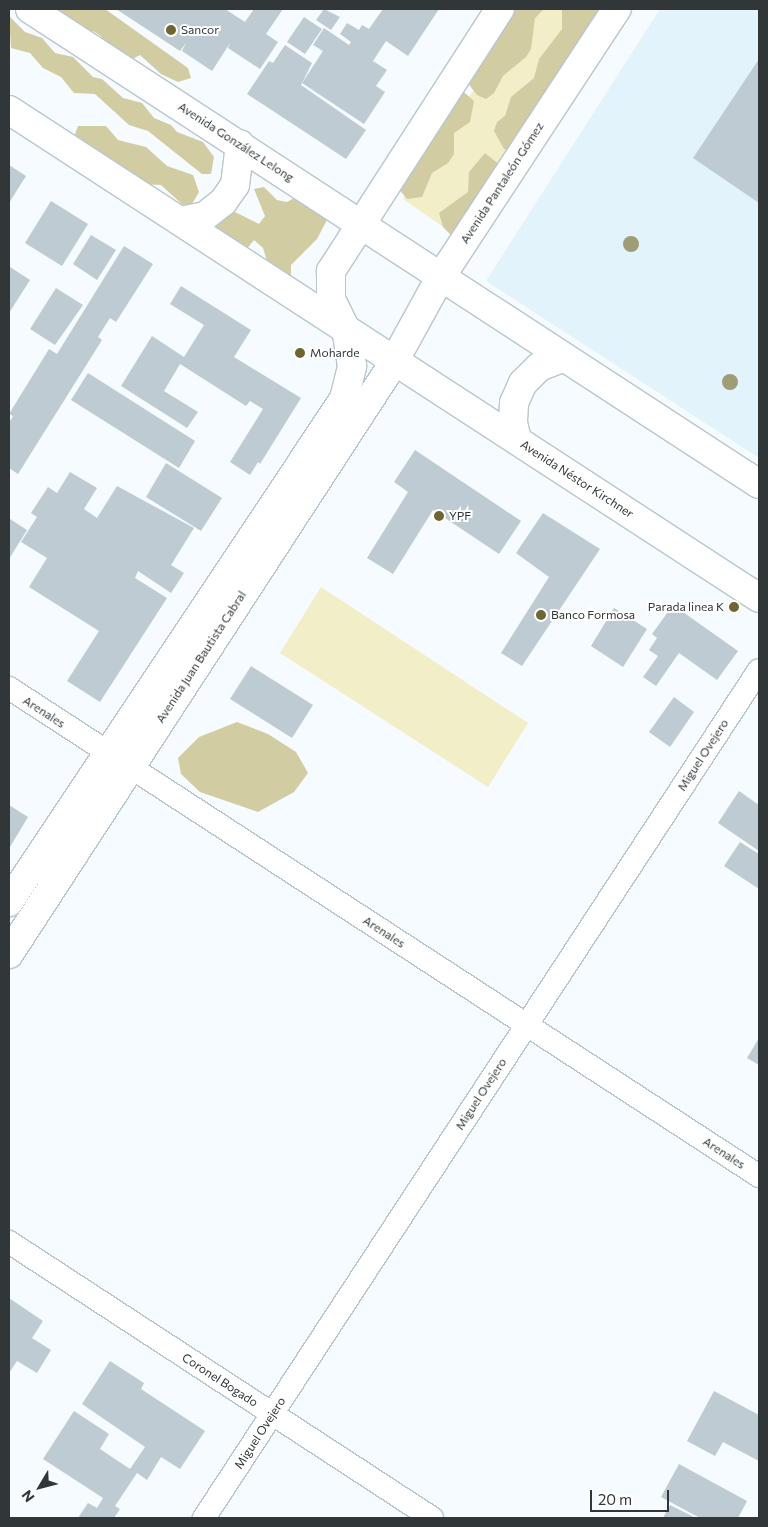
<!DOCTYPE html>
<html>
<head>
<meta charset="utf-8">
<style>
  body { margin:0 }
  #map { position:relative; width:768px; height:1527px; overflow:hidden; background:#f5fbfe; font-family:Commissioner,sans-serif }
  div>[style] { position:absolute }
  .built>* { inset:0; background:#e2f3fc }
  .green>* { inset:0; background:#f2eec8 }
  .forest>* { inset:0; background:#d1cca2 }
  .building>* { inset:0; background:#becbd2 }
  .roads { filter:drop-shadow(1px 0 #b9c6ce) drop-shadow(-1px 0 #b9c6ce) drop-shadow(0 1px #b9c6ce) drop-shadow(0 -1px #b9c6ce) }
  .street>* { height:22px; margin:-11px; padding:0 11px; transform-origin:11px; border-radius:11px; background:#fff }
  .secondary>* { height:28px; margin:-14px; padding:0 14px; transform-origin:14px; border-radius:14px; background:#fff }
  .trees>* { width:16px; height:16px; margin:-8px; border-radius:50%; background:#9f9d76 }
  .dots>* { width:14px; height:14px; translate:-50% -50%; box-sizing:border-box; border:2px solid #fff; border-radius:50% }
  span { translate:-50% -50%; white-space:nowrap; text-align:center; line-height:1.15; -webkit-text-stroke:4px #fff; paint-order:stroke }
  .poi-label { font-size:12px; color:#313739 }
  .left { translate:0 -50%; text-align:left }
  .right { translate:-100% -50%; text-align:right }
  .street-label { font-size:12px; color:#313739 }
  .frame { position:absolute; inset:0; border:10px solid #313739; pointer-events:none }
  .north { position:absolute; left:15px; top:1462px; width:50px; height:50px; -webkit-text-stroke:4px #fff; paint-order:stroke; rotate:233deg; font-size:14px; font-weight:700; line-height:20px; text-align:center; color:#313739 }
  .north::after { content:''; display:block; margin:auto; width:18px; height:22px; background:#313739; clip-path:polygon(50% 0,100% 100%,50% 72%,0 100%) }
  .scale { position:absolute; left:590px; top:1490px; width:79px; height:22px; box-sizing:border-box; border:2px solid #313739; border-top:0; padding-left:6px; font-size:15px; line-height:18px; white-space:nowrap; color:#313739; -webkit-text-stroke:4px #fff; paint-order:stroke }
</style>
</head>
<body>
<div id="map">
  <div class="built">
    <div style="clip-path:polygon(660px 9px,759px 9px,759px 458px,486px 281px)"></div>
  </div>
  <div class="green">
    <div style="clip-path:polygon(526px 9px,598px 9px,452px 233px,403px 199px)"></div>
    <div style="clip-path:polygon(321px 587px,528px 723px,488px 787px,280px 653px)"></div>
  </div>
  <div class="forest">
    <div style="clip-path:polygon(35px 9px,105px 9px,188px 68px,191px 78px,178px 82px,161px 74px,140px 55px,124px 64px,109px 54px,101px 36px,93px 31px,84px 35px)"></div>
    <div style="clip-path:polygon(503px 9px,544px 9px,535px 18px,531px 49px,526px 57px,503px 76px,494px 93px,486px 99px,477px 95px,464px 78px)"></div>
    <div style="clip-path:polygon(562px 9px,612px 9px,513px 152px,504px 149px,494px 131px,497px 122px,505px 116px,511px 97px,534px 78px,539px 59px,562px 29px)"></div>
    <div style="clip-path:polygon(9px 16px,25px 32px,42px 38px,55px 53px,73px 57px,93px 77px,102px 79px,123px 98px,142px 103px,154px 118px,171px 125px,177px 132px,203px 142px,214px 157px,211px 174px,202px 174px,148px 131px,129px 125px,95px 94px,74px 93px,61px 77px,43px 68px,30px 53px,11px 48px)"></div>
    <div style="clip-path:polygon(458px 87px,474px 101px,470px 122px,454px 133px,454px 154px,448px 163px,432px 173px,422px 197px,407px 199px,398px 188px)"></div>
    <div style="clip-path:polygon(78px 126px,106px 126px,118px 140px,146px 147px,167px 166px,193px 175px,199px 192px,192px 204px,183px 205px,161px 185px,141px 184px,128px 169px,109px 169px,101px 165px,75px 134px)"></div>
    <div style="clip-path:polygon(485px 153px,501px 166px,454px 238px,443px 227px,439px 213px,468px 192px,469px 172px)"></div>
    <div style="clip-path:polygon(264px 187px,277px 200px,287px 202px,305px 192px,331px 212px,317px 239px,291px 265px,291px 284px,275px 286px,263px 248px,254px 240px,235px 263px,210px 249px,216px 218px,224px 213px,233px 211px,259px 224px,265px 216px,254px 189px)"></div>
    <div style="clip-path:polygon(237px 722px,268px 734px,296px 752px,308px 773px,294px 792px,258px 812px,200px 792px,181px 774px,178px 758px,199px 737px)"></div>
  </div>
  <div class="building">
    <div style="clip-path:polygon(116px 9px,225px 9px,245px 22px,254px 9px,283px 9px,266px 34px,278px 42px,260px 69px,228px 48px,230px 43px,212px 71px,182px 51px,186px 43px,180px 51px)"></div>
    <div style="clip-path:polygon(324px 9px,340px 17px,331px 30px,316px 20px)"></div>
    <div style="clip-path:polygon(383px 9px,439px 9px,408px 56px,386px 41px,373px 61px,387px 70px,376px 86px,385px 92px,364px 124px,302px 83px,323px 51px,313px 45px,324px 28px,349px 45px,351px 42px,340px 34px,347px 23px,359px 30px,362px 25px,369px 29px)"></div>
    <div style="clip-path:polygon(304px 17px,322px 29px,305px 54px,287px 42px)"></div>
    <div style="clip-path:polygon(285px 45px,312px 63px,301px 85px,366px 130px,346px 159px,247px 94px,269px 61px,273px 63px)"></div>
    <div style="clip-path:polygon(759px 59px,759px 203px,693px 158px)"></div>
    <div style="clip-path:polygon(9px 165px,26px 176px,9px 203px)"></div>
    <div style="clip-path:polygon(51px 201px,88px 224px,62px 266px,25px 243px)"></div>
    <div style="clip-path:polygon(91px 235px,116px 250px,97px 280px,73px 264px)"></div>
    <div style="clip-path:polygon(124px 246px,153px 264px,116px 322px,110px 318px,98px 337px,102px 340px,18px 474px,9px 468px,9px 423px,13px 416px,9px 414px,49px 349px,57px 354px)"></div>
    <div style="clip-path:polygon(10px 267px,30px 280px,9px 313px,9px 268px)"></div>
    <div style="clip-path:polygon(181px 286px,251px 330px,234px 357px,301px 398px,260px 464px,258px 462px,250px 475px,230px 462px,263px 409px,250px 401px,246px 406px,180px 364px,164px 391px,198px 412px,187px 428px,121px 386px,152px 336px,184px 357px,204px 325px,170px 304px)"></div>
    <div style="clip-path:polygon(56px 288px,83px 305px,55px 345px,30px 329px)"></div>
    <div style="clip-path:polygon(88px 373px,195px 441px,179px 468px,71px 400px)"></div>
    <div style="clip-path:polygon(415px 450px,521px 521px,499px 554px,433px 510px,393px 574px,367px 558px,408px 492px,394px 482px)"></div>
    <div style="clip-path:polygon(166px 463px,222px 498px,201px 531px,146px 497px)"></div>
    <div style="clip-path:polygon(70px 472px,97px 488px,84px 509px,97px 518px,117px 486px,194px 528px,171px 565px,184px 573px,171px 593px,138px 571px,135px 578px,167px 598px,100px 702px,67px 681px,99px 631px,29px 587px,47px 558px,21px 542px,37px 517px,31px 513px,48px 487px,57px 493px)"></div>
    <div style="clip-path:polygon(543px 513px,600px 549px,522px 666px,501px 653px,549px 577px,516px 553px)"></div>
    <div style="clip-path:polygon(10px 519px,27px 530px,9px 559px,9px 521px)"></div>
    <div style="clip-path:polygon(673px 605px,738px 651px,717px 680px,679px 653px,656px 686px,643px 677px,658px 656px,649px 650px,657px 638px,652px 634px)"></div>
    <div style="clip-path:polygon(614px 608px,647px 629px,623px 667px,591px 646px)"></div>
    <div style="clip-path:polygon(251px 666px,313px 705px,292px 738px,230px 699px)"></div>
    <div style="clip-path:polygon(674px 697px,694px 712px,670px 747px,649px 732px)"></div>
    <div style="clip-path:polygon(739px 791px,759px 805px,759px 851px,718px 823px)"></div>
    <div style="clip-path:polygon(9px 805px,28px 817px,10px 847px,9px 846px)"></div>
    <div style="clip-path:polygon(740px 842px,759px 854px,759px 889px,724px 866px)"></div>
    <div style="clip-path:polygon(759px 1038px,759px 1065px,747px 1058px)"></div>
    <div style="clip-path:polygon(9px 1298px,43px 1321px,32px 1338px,51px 1350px,37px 1373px,17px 1361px,9px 1373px)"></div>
    <div style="clip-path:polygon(110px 1361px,144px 1383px,141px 1389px,205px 1431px,180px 1469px,161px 1457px,147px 1480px,137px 1473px,115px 1506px,120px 1509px,114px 1518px,78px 1518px,88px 1503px,97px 1508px,103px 1498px,43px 1459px,74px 1411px,109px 1434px,100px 1449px,130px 1469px,145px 1447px,82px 1404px)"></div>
    <div style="clip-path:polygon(714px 1391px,759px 1415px,759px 1461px,723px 1442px,715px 1456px,687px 1441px)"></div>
    <div style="clip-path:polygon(679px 1464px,747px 1501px,738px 1518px,700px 1518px,661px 1497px)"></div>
    <div style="clip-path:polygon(670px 1505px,696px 1518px,663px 1518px)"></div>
  </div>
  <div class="roads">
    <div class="street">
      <div style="left:9px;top:688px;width:895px;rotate:33.05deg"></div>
      <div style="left:9px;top:1242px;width:505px;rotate:33.12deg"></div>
      <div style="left:204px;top:1518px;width:1013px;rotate:-56.8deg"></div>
    </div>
    <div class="secondary">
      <div style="left:30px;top:9px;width:870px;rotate:33.09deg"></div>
      <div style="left:9px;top:110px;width:895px;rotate:33.05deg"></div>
      <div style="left:180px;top:221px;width:25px;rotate:-11deg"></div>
      <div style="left:205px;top:216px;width:23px;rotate:-38deg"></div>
      <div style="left:223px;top:202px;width:21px;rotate:-55deg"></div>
      <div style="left:235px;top:185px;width:41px;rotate:-83deg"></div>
      <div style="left:517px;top:440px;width:18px;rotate:-103deg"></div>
      <div style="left:513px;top:422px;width:19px;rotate:-87deg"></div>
      <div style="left:514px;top:403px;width:22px;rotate:-66deg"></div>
      <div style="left:523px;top:383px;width:23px;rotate:-45deg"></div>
      <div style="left:539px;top:367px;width:25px;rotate:-21deg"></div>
      <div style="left:9px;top:902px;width:604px;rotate:-56.34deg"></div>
      <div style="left:344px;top:399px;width:34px;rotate:-76deg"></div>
      <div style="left:352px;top:366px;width:36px;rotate:-99deg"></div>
      <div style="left:346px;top:330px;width:34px;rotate:-116deg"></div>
      <div style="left:331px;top:299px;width:28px;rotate:-90deg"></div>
      <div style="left:331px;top:271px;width:312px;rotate:-57.2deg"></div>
      <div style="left:9px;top:954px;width:700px;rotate:-56.95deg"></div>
      <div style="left:391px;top:367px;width:102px;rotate:-61.2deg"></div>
      <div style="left:440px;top:278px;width:322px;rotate:-56.7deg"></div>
    </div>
  </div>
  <div class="trees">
    <div style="left:631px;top:244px"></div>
    <div style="left:730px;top:382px"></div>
  </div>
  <div class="dots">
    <div style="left:171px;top:30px;background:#6d6633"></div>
    <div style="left:300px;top:353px;background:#6d6633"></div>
    <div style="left:439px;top:516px;background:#6d6633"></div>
    <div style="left:734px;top:607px;background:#6d6633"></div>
    <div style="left:541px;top:615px;background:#6d6633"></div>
  </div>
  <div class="poi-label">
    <span class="left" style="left:181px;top:30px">Sancor</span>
    <span class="left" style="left:310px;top:353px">Moharde</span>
    <span class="left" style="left:449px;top:516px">YPF</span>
    <span class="right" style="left:724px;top:607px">Parada linea K</span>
    <span class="left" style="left:551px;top:615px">Banco Formosa</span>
  </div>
  <div class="street-label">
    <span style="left:236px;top:142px;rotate:33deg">Avenida González Lelong</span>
    <span style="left:502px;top:183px;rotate:-57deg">Avenida Pantaleón Gómez</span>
    <span style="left:577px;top:479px;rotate:33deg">Avenida Néstor Kirchner</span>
    <span style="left:201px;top:657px;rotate:-57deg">Avenida Juan Bautista Cabral</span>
    <span style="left:44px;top:712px;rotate:33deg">Arenales</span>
    <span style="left:703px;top:755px;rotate:-57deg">Miguel Ovejero</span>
    <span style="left:384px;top:932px;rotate:33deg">Arenales</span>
    <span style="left:481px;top:1094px;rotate:-57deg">Miguel Ovejero</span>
    <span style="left:724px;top:1153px;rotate:33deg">Arenales</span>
    <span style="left:220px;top:1380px;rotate:33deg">Coronel Bogado</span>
    <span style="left:260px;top:1433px;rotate:-57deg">Miguel Ovejero</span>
  </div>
  <div class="frame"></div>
  <div class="north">N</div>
  <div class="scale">20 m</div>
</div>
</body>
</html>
